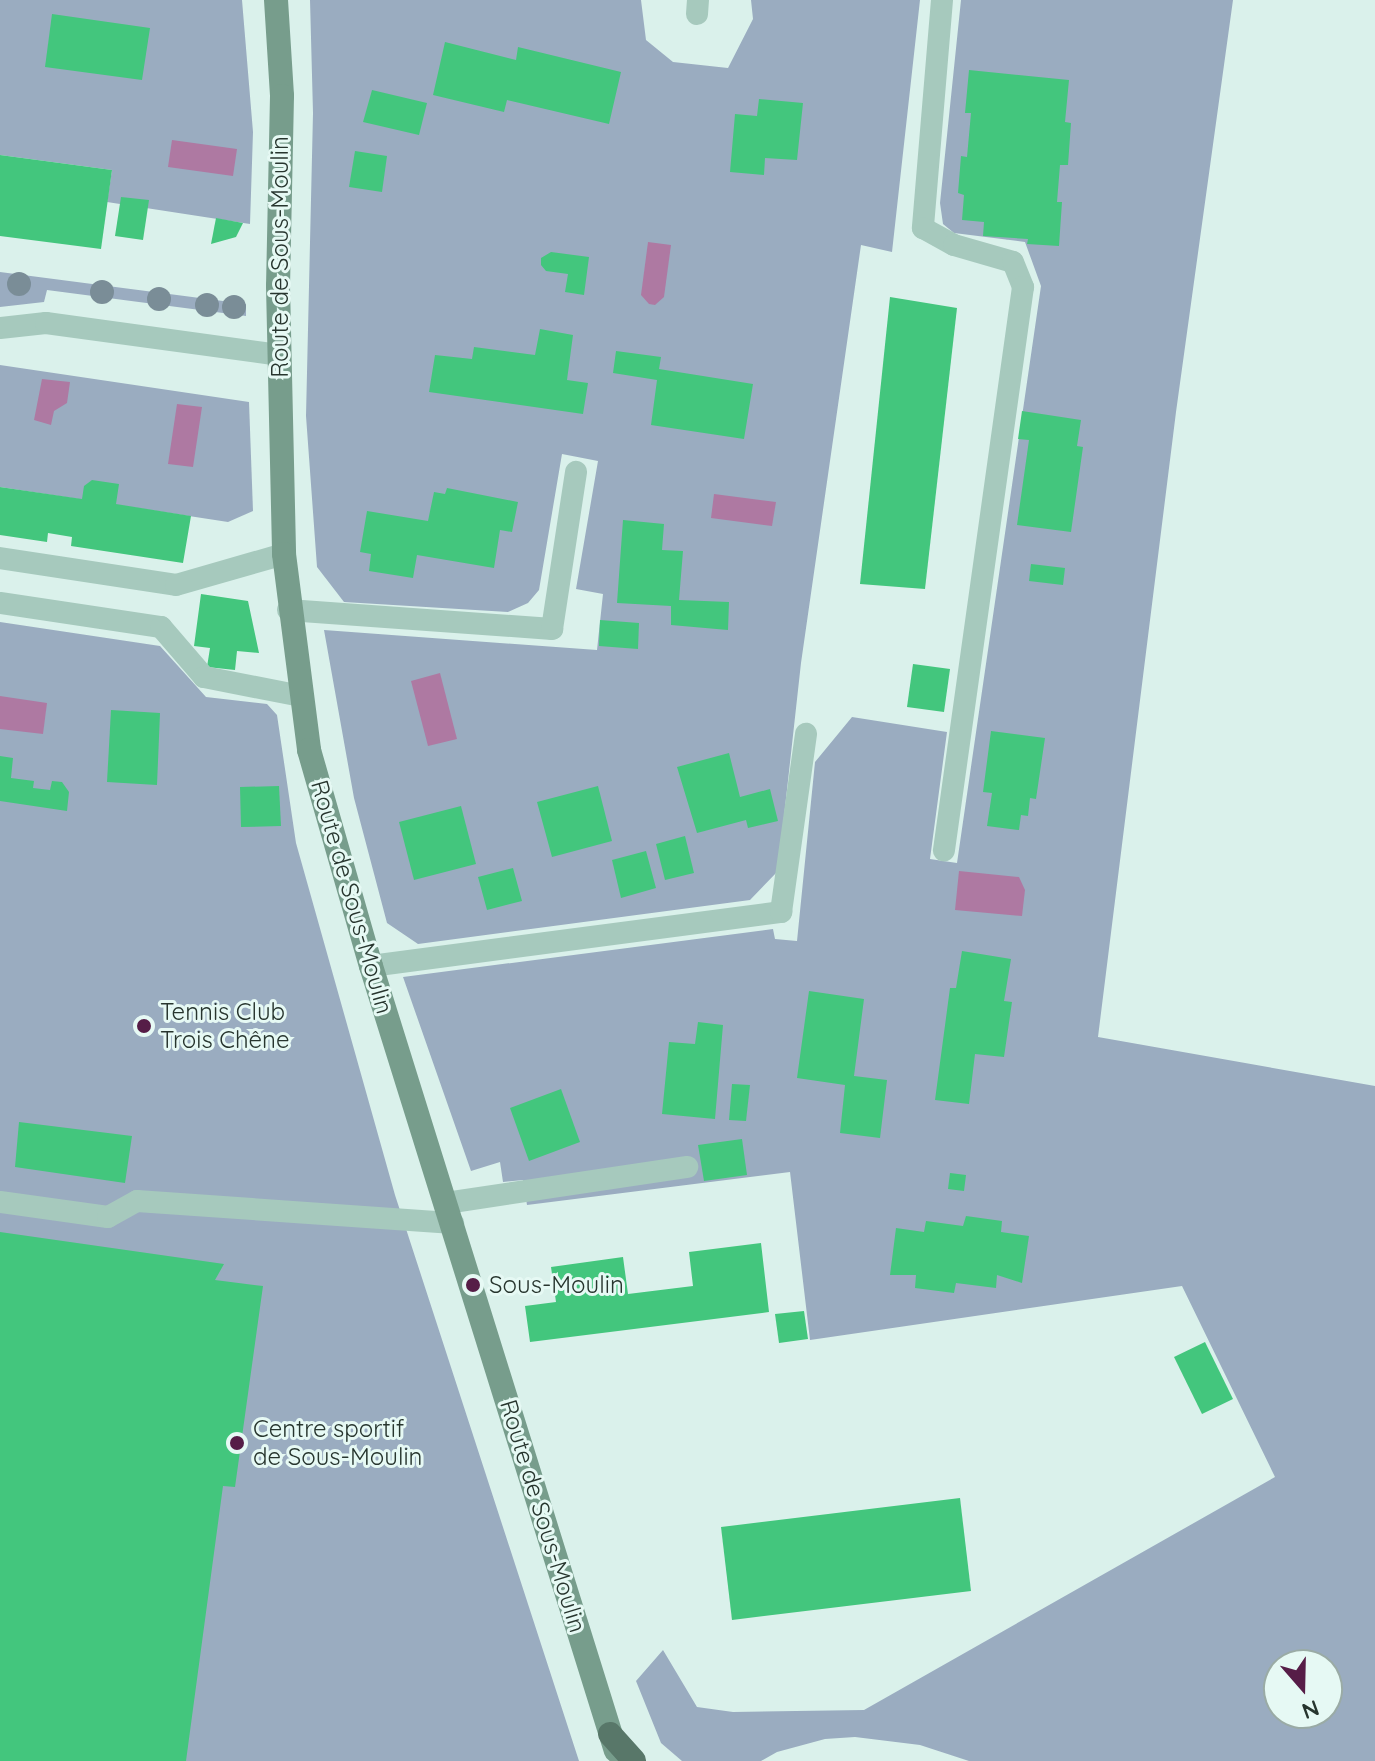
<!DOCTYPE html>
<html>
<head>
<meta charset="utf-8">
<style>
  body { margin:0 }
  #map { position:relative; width:1375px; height:1761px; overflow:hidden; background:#daf1eb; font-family:Quicksand,sans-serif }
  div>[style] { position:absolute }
  .green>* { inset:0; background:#9aacc0 }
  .water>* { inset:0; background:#ae79a2 }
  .building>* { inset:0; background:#43c67d }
  .lane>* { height:22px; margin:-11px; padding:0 11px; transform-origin:11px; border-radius:11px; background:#a6c9bd }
  .secondary>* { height:24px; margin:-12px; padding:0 12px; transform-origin:12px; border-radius:12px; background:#779d8c }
  .primary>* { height:24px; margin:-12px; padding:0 12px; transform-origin:12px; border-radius:12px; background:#587769 }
  .trees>* { width:24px; height:24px; margin:-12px; border-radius:50%; background:#7a8d97 }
  .dots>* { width:22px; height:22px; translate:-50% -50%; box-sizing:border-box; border:4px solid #e6f9f4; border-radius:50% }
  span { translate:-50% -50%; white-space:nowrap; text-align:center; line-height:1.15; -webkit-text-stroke:6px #e6f9f4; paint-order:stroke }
  .street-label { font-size:24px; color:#27352e }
  .poi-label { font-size:24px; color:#27352e }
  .left { translate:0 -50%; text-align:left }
  .north { position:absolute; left:1263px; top:1649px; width:80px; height:80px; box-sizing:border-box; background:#e6f9f4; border:2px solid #9aaba5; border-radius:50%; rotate:160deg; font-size:22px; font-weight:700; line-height:32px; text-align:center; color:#27352e }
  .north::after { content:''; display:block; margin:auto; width:28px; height:36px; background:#561d47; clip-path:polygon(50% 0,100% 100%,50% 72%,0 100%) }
</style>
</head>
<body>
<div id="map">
  <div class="green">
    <div style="clip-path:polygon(0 0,242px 0,253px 132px,250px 224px,107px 202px,112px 170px,0 155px)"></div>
    <div style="clip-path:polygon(310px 0,641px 0,646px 40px,673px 62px,728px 68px,753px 19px,751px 0,920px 0,892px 252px,861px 245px,801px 663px,778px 871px,750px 900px,418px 944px,387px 923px,354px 798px,324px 630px,597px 650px,603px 594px,576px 589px,598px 461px,562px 454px,539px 590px,528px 603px,508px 612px,344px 602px,317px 567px,306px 416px,313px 113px)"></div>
    <div style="clip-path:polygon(evenodd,961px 0,1233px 0,1176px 412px,1098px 1037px,1375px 1086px,1375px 1761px,969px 1761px,920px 1745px,855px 1737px,825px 1739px,777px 1752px,761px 1761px,682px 1761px,661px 1743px,636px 1681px,663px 1650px,697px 1707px,733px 1712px,864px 1710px,1275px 1477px,1182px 1286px,810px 1340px,790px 1172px,527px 1205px,523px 1180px,503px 1182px,500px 1162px,471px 1171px,403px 977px,773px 929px,775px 939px,797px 941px,815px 762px,852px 717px,947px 732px,930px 859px,957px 863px,1041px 286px,1025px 242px,954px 233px,943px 224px,940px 203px,961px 0,1279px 1665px,1327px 1665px,1327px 1713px,1279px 1713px,1279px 1665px)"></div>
    <div style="clip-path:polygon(0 272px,246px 304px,246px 316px,47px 290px,44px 302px,0 307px)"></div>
    <div style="clip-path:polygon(0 365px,249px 402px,253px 511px,228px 522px,0 487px)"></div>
    <div style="clip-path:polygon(0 622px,160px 646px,206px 697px,267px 704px,277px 715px,296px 843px,395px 1195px,579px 1761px,0 1761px)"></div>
  </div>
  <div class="water">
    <div style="clip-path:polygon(172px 140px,237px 149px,233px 176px,168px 167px)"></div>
    <div style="clip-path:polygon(648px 242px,671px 245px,664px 297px,655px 305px,649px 304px,641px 295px)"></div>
    <div style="clip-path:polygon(42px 379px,70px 382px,67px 403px,54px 411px,51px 425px,34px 420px)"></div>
    <div style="clip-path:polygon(177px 404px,202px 407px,193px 467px,168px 464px)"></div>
    <div style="clip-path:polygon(714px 494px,776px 502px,772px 526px,711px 518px)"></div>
    <div style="clip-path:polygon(440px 673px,457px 739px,428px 746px,411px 681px)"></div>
    <div style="clip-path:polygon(0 696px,47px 703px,43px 734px,0 729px)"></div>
    <div style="clip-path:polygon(959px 871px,1019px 877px,1025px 890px,1022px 916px,955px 910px)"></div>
  </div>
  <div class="building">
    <div style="clip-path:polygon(52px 14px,150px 28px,142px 80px,45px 67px)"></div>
    <div style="clip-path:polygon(445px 42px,516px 60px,518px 47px,621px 72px,609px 124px,507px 100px,504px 112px,433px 95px)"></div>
    <div style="clip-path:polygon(969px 70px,1069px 80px,1065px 122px,1071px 123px,1068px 165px,1060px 165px,1057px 202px,1062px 202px,1059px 246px,1027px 244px,1028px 239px,983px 236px,984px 222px,962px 220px,964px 195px,958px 193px,961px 156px,967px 157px,971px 113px,965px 113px)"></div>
    <div style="clip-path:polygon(372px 90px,427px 103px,419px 135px,363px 122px)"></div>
    <div style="clip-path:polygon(759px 99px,803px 103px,797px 160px,765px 158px,764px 175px,730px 172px,735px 114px,757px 116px)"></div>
    <div style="clip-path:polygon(355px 151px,387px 156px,382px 192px,349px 187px)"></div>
    <div style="clip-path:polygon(0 155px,112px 170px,101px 249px,0 236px)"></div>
    <div style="clip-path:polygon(121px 197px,149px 200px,143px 240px,115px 236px)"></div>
    <div style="clip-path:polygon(216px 218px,243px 223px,236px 237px,211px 244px)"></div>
    <div style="clip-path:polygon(551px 252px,589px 257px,584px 295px,565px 292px,568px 274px,546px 271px,541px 265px,541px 258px)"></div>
    <div style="clip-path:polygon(890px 297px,957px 308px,925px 589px,860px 584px)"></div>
    <div style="clip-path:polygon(540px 329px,573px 335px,567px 380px,588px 383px,583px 414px,429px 392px,435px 355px,472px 359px,474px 347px,535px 355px)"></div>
    <div style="clip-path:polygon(616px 351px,661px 357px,659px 369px,753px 384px,744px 439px,651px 425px,657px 380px,613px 373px)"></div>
    <div style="clip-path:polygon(1022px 411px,1081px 420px,1077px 446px,1083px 447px,1071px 532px,1017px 525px,1029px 440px,1018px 439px)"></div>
    <div style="clip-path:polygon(92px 480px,119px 484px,116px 504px,191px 516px,183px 563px,71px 546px,72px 537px,48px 533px,47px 542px,0 535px,0 487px,82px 499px,84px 486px)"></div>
    <div style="clip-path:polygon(447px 488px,518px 502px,512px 532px,500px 530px,494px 568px,417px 555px,413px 578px,369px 571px,371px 554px,360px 552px,367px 511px,428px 521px,434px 492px,445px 494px)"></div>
    <div style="clip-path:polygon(623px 520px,664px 524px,662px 550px,683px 551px,679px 600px,729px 602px,728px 630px,671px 625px,671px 606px,617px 603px)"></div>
    <div style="clip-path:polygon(1031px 564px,1065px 568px,1063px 585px,1029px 581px)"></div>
    <div style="clip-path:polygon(201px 594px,248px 601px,259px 653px,237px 651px,235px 670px,207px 667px,210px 648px,194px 646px)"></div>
    <div style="clip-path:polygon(600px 620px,639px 623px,638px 649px,599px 646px)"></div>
    <div style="clip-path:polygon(913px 664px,950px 669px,944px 712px,907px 707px)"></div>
    <div style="clip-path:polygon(111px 710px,160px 713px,157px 785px,107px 782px)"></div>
    <div style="clip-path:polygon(991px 731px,1045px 738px,1036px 799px,1030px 798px,1028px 816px,1021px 815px,1019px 830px,987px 826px,992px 793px,983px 792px)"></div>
    <div style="clip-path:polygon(729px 753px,740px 797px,770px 789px,778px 821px,748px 828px,746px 820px,697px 833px,677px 767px)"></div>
    <div style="clip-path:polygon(0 756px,13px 758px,11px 778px,34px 781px,33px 788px,50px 790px,52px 781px,62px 782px,69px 792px,67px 811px,0 801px)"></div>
    <div style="clip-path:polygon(279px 786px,281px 826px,241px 827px,240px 787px)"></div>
    <div style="clip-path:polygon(598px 786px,612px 841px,552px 857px,537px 802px)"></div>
    <div style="clip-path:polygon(461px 806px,476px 864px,414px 880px,399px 822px)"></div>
    <div style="clip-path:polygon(685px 836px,694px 873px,665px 880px,656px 844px)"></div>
    <div style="clip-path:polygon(646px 851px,656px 888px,621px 898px,612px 860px)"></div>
    <div style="clip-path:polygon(513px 868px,522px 901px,487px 910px,478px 877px)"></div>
    <div style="clip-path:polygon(962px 951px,1011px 959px,1004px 1001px,1012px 1002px,1004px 1057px,975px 1054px,969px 1104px,935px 1100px,950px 988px,956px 988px)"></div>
    <div style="clip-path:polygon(809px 991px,864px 999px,854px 1076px,887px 1080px,880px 1138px,840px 1133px,845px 1085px,797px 1078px)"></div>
    <div style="clip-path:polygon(698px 1022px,723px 1025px,715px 1119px,662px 1114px,669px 1042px,695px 1044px)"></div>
    <div style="clip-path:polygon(732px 1084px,750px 1085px,746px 1121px,729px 1120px)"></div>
    <div style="clip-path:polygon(561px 1089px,580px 1142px,529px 1161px,510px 1108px)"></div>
    <div style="clip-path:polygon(19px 1122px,132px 1136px,125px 1183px,15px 1167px)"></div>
    <div style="clip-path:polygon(742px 1139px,747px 1175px,704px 1181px,698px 1145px)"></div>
    <div style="clip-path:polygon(950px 1173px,966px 1175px,964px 1191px,948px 1189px)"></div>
    <div style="clip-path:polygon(966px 1216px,1002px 1221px,1001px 1232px,1029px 1236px,1022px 1283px,997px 1275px,996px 1288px,956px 1283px,954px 1293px,915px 1288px,916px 1275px,890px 1275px,896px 1228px,924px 1232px,926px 1221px,963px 1226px)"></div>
    <div style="clip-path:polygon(0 1232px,224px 1264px,215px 1280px,263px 1286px,235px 1487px,223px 1486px,186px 1761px,0 1761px)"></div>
    <div style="clip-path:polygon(761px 1243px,769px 1312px,530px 1342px,525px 1306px,556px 1302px,551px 1267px,623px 1257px,628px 1294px,693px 1286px,689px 1252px)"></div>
    <div style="clip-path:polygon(804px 1311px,808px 1339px,779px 1343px,775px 1314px)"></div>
    <div style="clip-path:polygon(1205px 1342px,1233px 1399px,1202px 1414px,1174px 1357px)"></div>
    <div style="clip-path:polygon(960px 1498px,971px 1591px,732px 1620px,721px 1527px)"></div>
  </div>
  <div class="lane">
    <div style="left:942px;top:0;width:229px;rotate:94.8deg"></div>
    <div style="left:923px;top:228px;width:35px;rotate:29deg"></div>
    <div style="left:954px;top:245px;width:61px;rotate:16.1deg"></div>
    <div style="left:1013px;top:262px;width:27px;rotate:68deg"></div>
    <div style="left:1023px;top:287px;width:569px;rotate:97.99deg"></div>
    <div style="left:697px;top:14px;width:14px;rotate:-86deg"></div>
    <div style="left:0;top:328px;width:46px;rotate:-6.2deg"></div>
    <div style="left:46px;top:323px;width:235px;rotate:7.8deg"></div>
    <div style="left:0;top:558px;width:178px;rotate:8.7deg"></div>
    <div style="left:176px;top:585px;width:112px;rotate:-16deg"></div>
    <div style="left:0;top:603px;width:163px;rotate:8.5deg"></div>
    <div style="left:161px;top:627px;width:66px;rotate:49.3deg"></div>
    <div style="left:204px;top:677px;width:99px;rotate:11.1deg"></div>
    <div style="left:288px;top:610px;width:265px;rotate:4.1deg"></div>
    <div style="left:552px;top:629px;width:159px;rotate:-81.3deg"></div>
    <div style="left:371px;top:966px;width:414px;rotate:-7.5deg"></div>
    <div style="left:781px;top:912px;width:180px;rotate:-82deg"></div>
    <div style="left:0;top:1202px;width:109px;rotate:7.9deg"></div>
    <div style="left:108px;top:1217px;width:33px;rotate:-29deg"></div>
    <div style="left:137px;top:1201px;width:317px;rotate:4deg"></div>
    <div style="left:446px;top:1203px;width:244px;rotate:-8.5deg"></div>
  </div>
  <div class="secondary">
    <div style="left:276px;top:0;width:96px;rotate:86.4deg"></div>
    <div style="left:282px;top:96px;width:190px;rotate:91.2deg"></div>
    <div style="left:278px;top:286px;width:268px;rotate:88.7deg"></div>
    <div style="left:284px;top:554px;width:198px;rotate:82.7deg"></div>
    <div style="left:309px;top:750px;width:225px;rotate:74deg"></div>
    <div style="left:371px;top:966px;width:822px;rotate:72.67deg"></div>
  </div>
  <div class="primary">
    <div style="left:610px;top:1734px;width:36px;rotate:48deg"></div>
  </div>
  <div class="trees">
    <div style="left:19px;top:284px"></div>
    <div style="left:102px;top:292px"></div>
    <div style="left:159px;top:299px"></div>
    <div style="left:207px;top:305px"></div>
    <div style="left:234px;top:307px"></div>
  </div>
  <div class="dots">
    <div style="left:144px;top:1026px;background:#561d47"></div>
    <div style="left:473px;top:1285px;background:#561d47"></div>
    <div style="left:237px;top:1443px;background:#561d47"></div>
  </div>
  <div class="street-label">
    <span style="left:280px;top:257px;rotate:-90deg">Route de Sous-Moulin</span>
    <span style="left:352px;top:897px;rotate:74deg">Route de Sous-Moulin</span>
    <span style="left:543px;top:1516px;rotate:73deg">Route de Sous-Moulin</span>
  </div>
  <div class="poi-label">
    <span class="left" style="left:160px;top:1026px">Tennis Club<br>Trois Chêne</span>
    <span class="left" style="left:489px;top:1285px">Sous-Moulin</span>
    <span class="left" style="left:253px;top:1443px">Centre sportif<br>de Sous-Moulin</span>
  </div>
  <div class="north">N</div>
</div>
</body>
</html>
